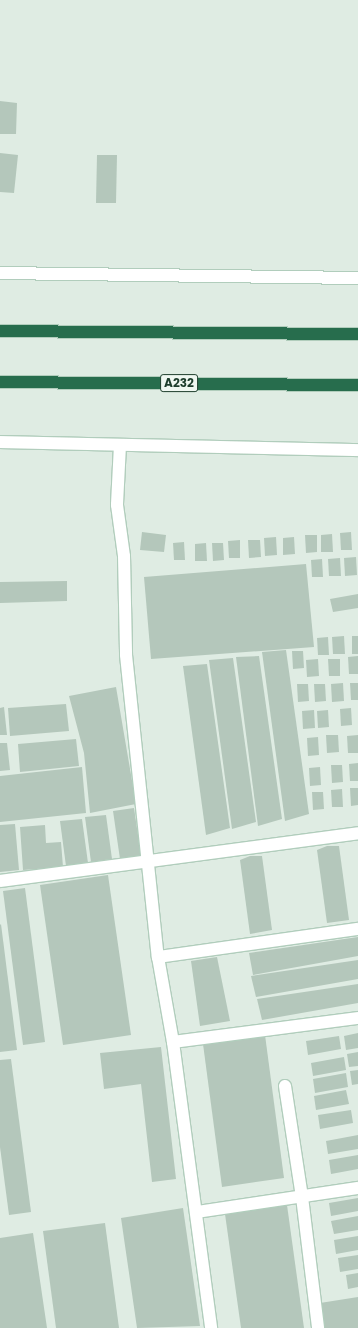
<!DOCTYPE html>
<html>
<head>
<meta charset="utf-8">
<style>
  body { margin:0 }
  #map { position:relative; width:358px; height:1328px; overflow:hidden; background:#dfece3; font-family:Poppins,sans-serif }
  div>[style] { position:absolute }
  .building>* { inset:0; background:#b4c7bb }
  .roads { filter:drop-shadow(1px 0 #b1cdbc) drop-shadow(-1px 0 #b1cdbc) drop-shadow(0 1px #b1cdbc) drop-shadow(0 -1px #b1cdbc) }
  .street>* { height:12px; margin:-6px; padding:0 6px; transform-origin:6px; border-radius:6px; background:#fff }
  .secondary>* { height:12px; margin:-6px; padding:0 6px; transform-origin:6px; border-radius:6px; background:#fff }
  .highway>* { height:12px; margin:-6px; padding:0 6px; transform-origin:6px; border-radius:6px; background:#276d4d }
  span { translate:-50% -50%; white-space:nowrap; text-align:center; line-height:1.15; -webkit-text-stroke:3px #f0f8f2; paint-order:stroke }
  .shield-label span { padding:1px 3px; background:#f0f8f2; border:1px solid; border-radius:3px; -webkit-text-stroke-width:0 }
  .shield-label { font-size:12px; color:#1e3e2d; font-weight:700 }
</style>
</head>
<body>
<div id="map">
  <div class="building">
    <div style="clip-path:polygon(0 101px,17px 103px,16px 134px,0 134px)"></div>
    <div style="clip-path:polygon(0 153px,18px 155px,14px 193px,0 192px)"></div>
    <div style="clip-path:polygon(97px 155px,117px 155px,116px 203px,96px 203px)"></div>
    <div style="clip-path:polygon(142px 532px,166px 535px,164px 552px,140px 550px)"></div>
    <div style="clip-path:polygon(351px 532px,352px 550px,341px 550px,340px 533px)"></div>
    <div style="clip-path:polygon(332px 534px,333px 552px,321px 552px,321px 535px)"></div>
    <div style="clip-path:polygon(305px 535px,317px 535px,317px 552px,306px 553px)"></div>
    <div style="clip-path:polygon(276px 537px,277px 555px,265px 556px,264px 538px)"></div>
    <div style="clip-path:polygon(294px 537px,295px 554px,283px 555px,283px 538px)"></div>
    <div style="clip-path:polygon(240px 540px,240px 558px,229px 558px,228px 541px)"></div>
    <div style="clip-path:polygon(248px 540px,260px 540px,261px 557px,249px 558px)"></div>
    <div style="clip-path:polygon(184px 542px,185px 560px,174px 560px,173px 543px)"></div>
    <div style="clip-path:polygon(206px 543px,207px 561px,195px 561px,195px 544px)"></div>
    <div style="clip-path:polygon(212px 543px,223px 543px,224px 560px,213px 561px)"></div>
    <div style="clip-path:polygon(356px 557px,357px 575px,345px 576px,344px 558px)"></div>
    <div style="clip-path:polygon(340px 558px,341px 576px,329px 576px,328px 559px)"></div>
    <div style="clip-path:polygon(322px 559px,323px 577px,312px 577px,311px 560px)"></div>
    <div style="clip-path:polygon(306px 564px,314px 647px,151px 659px,144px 577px)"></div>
    <div style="clip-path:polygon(67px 581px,67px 601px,0 603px,0 582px)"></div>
    <div style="clip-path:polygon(358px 594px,358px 608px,333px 612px,330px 599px)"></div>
    <div style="clip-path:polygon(344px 636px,345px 654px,333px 654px,332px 637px)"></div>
    <div style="clip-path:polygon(352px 636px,358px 636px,358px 654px,352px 654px)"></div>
    <div style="clip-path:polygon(328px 637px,329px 655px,318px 655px,317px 638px)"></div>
    <div style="clip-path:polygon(286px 650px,309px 814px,285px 821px,262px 652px)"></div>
    <div style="clip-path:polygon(292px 651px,303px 651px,304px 668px,293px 669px)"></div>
    <div style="clip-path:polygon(259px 656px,282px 819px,258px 826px,236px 657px)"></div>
    <div style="clip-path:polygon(358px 656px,358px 674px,349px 674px,348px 657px)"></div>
    <div style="clip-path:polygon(233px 658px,256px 822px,232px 829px,209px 660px)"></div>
    <div style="clip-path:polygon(318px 659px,319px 676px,307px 677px,306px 660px)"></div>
    <div style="clip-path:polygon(328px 659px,340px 659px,340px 676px,329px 676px)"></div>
    <div style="clip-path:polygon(207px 664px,230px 828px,206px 835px,183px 666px)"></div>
    <div style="clip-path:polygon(343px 683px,344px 701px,332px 702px,331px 684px)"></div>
    <div style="clip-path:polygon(350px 683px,358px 683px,358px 700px,351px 700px)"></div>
    <div style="clip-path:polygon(297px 684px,308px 684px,309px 701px,298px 702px)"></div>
    <div style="clip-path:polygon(314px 684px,325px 684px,326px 701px,315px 702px)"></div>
    <div style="clip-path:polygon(116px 687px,136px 804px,90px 813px,84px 753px,69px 696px)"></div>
    <div style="clip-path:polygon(66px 704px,69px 731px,10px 736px,8px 708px)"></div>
    <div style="clip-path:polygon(4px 707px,7px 735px,0 735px,0 708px)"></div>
    <div style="clip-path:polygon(351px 708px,352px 725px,341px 726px,340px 709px)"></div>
    <div style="clip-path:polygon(314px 710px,315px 728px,303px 729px,302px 711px)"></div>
    <div style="clip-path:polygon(328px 710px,329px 727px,318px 728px,317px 711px)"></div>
    <div style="clip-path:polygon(326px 735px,338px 735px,339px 752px,327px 753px)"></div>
    <div style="clip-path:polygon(358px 735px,358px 753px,348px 753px,347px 736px)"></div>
    <div style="clip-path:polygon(318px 737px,319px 755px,308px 756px,307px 738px)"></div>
    <div style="clip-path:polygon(76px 739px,79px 766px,20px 772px,18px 744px)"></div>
    <div style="clip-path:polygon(0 743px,7px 743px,10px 770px,0 771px)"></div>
    <div style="clip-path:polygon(358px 763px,358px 781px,350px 781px,349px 764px)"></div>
    <div style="clip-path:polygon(331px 765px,342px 765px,343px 782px,332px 783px)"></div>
    <div style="clip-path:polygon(82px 767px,86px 813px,0 822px,0 776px)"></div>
    <div style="clip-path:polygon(320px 767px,321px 785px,310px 786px,309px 768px)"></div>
    <div style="clip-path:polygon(350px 788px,358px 788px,358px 805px,351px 806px)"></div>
    <div style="clip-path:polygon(342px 789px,343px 807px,332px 807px,331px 790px)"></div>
    <div style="clip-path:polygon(312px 792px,323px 792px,324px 809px,313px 810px)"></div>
    <div style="clip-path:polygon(134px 808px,141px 856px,120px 859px,113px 811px)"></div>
    <div style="clip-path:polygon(106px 815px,112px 859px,91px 862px,85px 817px)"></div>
    <div style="clip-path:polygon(82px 819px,88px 863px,66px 866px,60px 821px)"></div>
    <div style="clip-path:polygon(15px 824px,19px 870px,0 872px,0 825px)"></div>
    <div style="clip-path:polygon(45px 825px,46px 843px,61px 842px,63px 867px,23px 870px,20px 827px)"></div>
    <div style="clip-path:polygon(327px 846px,339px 846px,349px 920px,327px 923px,317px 850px)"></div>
    <div style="clip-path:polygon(250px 856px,262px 856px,272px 930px,250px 934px,240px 860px)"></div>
    <div style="clip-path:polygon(108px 875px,131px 1035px,63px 1045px,40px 885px)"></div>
    <div style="clip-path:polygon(25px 888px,45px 1042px,23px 1045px,3px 891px)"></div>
    <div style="clip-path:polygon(1px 924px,17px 1050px,0 1052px,0 925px)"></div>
    <div style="clip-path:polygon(358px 937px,358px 956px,253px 975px,249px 953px)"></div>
    <div style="clip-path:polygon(217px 957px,230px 1021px,200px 1026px,191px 961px)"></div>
    <div style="clip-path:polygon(358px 960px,358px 979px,256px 997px,251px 976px)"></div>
    <div style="clip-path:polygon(358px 984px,358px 1003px,262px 1020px,257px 999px)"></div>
    <div style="clip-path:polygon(358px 1033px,358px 1048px,346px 1050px,344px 1036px)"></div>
    <div style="clip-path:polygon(265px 1035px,284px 1178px,222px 1187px,203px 1044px)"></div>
    <div style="clip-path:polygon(339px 1036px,341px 1049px,308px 1055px,306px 1041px)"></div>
    <div style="clip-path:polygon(161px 1047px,176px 1179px,152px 1182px,141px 1084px,104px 1089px,100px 1053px)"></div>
    <div style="clip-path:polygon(358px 1052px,358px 1066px,349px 1067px,347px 1054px)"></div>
    <div style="clip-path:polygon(344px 1057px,346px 1070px,313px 1076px,311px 1063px)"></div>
    <div style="clip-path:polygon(11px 1059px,31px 1212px,9px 1215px,0 1147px,0 1060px)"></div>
    <div style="clip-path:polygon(358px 1070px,358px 1084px,352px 1085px,350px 1071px)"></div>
    <div style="clip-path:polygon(346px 1073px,348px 1087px,315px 1093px,313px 1079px)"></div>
    <div style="clip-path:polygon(346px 1090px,349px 1104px,316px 1110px,314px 1096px)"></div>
    <div style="clip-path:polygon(351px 1110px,353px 1123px,320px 1129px,318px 1115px)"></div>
    <div style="clip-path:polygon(358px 1135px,358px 1149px,328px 1154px,326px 1141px)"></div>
    <div style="clip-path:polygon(358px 1155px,358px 1169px,331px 1174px,329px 1160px)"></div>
    <div style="clip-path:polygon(358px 1198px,358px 1211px,331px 1216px,329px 1203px)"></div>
    <div style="clip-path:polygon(287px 1205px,304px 1328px,241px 1328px,225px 1214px)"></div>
    <div style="clip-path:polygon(183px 1208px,200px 1326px,137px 1328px,121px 1218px)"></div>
    <div style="clip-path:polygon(358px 1216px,358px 1230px,334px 1234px,331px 1221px)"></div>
    <div style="clip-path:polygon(105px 1223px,119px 1328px,56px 1328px,43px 1231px)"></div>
    <div style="clip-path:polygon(33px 1233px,47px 1328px,0 1328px,0 1238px)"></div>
    <div style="clip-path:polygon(358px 1236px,358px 1250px,336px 1254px,334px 1240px)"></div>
    <div style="clip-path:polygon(358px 1255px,358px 1269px,340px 1272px,338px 1258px)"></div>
    <div style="clip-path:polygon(358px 1273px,358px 1287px,348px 1289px,346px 1275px)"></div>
    <div style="clip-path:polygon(358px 1297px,358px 1328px,324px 1328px,320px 1303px)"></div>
  </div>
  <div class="roads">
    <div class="street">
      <div style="left:120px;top:445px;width:60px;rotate:92.9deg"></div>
      <div style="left:117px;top:505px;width:51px;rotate:82.2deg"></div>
      <div style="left:124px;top:556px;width:99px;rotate:88.8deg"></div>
      <div style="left:126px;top:655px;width:304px;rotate:84deg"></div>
      <div style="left:158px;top:957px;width:86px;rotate:80deg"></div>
      <div style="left:173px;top:1042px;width:289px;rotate:82.4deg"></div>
      <div style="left:0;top:881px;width:361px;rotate:-7.6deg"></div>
      <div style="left:158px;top:957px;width:202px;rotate:-8deg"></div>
      <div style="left:173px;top:1042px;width:187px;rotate:-7.4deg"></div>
      <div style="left:285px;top:1086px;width:112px;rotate:81.3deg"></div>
      <div style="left:302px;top:1197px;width:132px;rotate:83deg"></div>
      <div style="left:197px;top:1212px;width:163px;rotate:-8.5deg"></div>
    </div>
    <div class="secondary">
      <div style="left:0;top:273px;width:358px;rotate:0.8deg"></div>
      <div style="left:0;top:442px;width:358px;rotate:1.3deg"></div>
    </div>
    <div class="highway">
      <div style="left:0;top:331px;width:358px;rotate:0.5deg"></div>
      <div style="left:0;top:382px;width:358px;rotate:0.5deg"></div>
    </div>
  </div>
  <div class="shield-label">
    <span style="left:179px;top:383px">A232</span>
  </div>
</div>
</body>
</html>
